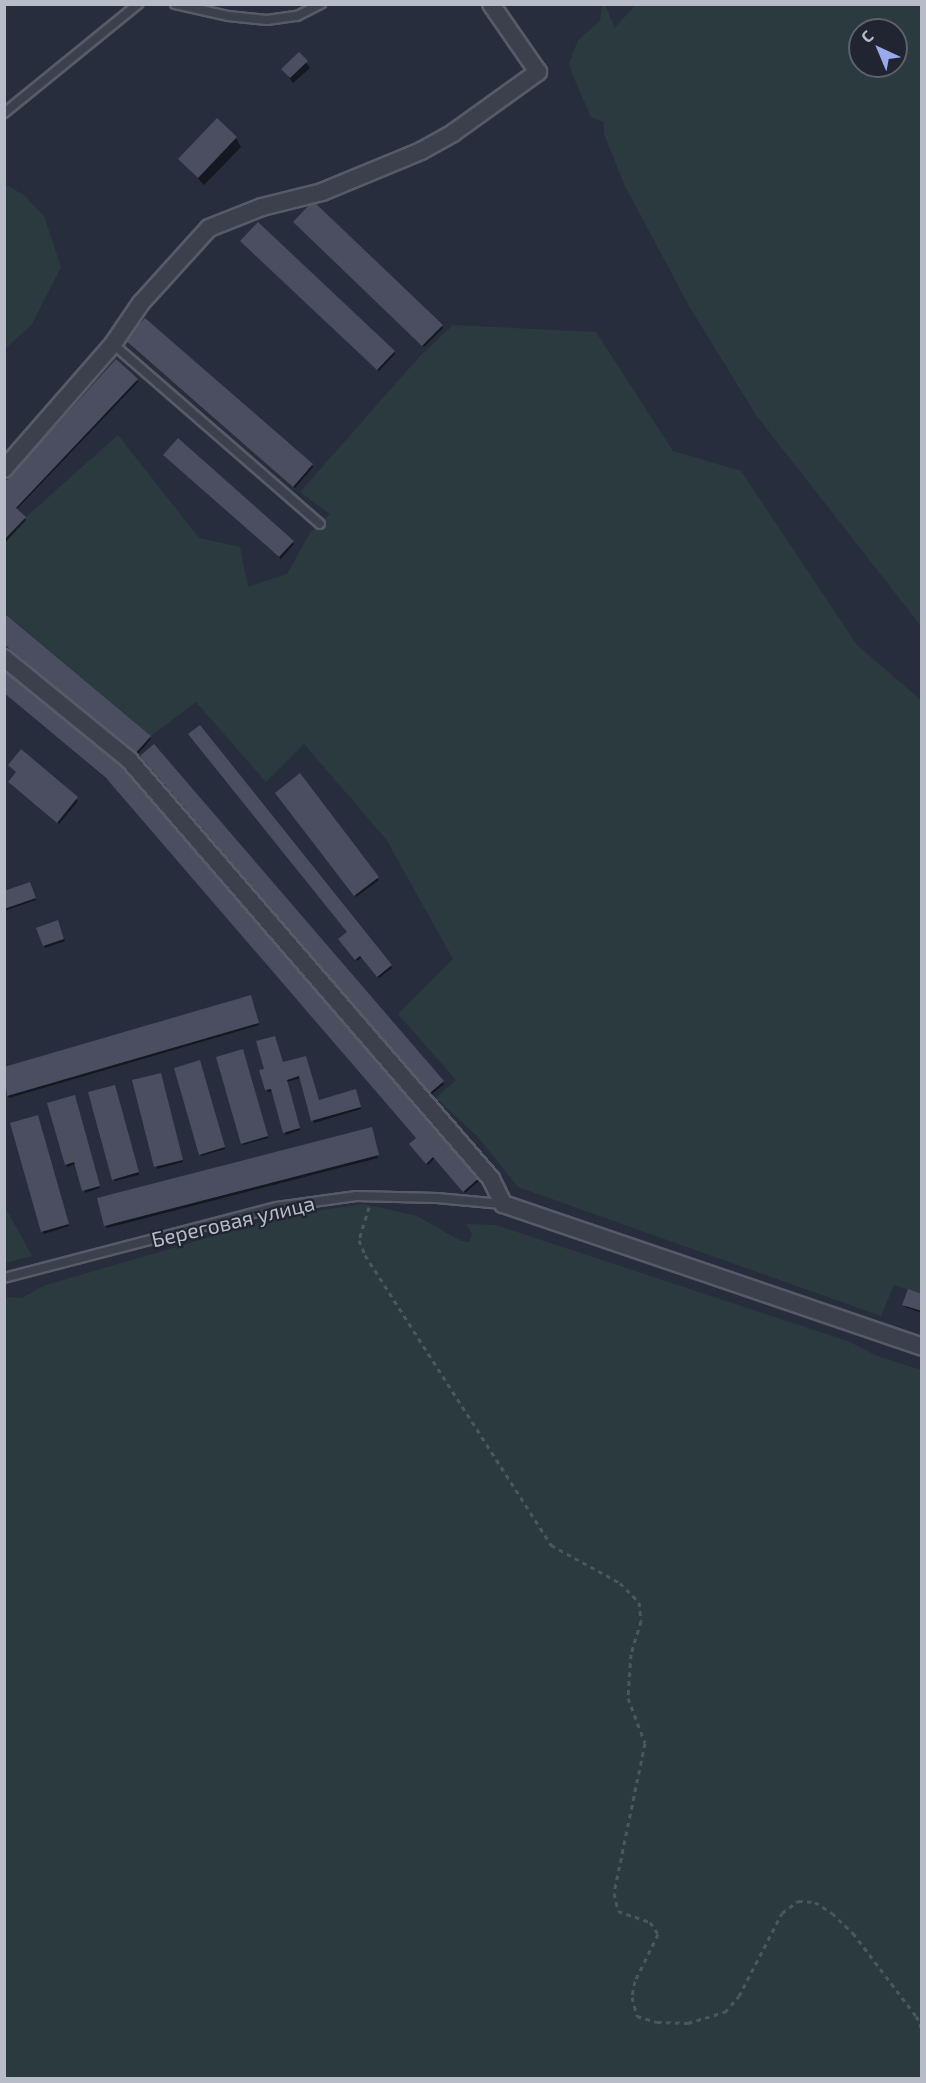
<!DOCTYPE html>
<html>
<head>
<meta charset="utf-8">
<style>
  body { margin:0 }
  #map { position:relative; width:926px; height:2083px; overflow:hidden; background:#282d3d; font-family:"Exo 2",sans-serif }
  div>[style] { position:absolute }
  .green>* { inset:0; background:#2b3a3f }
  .shadow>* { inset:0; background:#0007 }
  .building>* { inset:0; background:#4a4e60 }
  .path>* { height:3px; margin-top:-1.5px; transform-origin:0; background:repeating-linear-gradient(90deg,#4a575d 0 4.5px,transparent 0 9px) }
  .roads { filter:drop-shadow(2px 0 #575b68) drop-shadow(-2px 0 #575b68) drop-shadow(0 2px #575b68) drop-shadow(0 -2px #575b68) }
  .service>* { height:8px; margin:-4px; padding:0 4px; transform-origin:4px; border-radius:4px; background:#3c404d }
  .minor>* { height:16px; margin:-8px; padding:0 8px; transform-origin:8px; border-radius:8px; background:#3c404d }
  span { translate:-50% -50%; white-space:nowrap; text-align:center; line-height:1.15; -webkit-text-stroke:4.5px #212532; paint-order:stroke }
  .street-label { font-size:21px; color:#b8bbc8 }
  .frame { position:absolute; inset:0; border:6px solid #b8bbc8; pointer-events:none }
  .north { position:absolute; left:848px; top:18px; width:60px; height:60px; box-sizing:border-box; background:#212532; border:2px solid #5d616e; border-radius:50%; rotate:316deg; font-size:16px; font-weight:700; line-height:24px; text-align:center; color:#b8bbc8 }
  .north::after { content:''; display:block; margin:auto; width:21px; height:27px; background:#99a9ec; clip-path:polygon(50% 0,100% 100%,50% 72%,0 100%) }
</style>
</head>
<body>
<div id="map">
  <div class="green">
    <div style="clip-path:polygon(evenodd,666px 4px,921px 5px,921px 626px,756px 415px,689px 306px,624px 184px,604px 134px,604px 122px,591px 117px,573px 76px,569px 64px,578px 40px,600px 21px,602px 5px,605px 5px,615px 28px,635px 5px,666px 4px,860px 30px,896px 30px,896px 66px,860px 66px,860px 30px)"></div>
    <div style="clip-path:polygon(5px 184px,25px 196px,44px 216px,61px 267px,32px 324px,5px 349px)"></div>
    <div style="clip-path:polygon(453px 325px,596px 332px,673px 451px,741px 471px,857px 645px,921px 700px,921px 1294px,894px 1285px,881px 1316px,518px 1187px,478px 1137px,436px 1098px,456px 1080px,398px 1014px,453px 959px,386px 839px,304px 744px,266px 782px,196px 702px,151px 736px,5px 613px,5px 540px,26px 517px,118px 435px,199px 538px,240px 547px,248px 587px,287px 574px,310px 533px,330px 514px,300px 492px,420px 356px)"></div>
    <div style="clip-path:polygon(364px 1204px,417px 1216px,461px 1241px,469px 1242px,472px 1234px,466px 1224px,496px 1225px,850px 1342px,877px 1356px,921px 1370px,921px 2078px,5px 2078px,5px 1297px,22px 1298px,43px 1286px,282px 1216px)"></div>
    <div style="clip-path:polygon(5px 1207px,32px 1256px,5px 1263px,4px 1263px)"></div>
  </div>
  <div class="shadow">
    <div style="clip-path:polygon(299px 54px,310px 68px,293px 83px,283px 69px)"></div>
    <div style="clip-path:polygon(236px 138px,241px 147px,204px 185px,180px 159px)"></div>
    <div style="clip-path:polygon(296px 225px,442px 326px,443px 328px,424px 347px)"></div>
    <div style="clip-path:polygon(242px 242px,394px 352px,395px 354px,379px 371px)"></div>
    <div style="clip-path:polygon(128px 343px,312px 465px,313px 467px,295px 488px)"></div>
    <div style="clip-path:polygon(137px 380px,138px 382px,16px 510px,26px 520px,4px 544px,4px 485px)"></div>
    <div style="clip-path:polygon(166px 457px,292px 542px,294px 544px,281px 559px)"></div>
    <div style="clip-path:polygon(4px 644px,149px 737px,151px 739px,137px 755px)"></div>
    <div style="clip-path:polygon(4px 693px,121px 765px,479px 1181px,465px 1193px,435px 1158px,428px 1165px,412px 1146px,417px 1139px,109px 781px)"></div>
    <div style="clip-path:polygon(21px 752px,78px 801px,59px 824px,11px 785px,18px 773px)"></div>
    <div style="clip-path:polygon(143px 759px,442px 1082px,444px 1084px,432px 1094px)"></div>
    <div style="clip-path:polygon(278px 795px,377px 878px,379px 880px,356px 897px)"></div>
    <div style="clip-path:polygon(30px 886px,36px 900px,4px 911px,4px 893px)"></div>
    <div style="clip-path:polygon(59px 924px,65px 941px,45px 948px,38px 929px)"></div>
    <div style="clip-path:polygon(348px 933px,391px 966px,392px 968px,379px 978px,362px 957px,357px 961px,342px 941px)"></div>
    <div style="clip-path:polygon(252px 999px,259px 1025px,9px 1098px,8px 1096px,4px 1069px)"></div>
    <div style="clip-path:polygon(244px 1053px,268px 1138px,243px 1145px,242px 1143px)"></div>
    <div style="clip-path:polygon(306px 1057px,319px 1108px,357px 1093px,361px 1109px,314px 1123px,301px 1078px,287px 1082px,300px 1130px,286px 1135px,273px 1091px,268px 1092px,261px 1071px)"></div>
    <div style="clip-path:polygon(201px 1064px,225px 1149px,201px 1156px,200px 1154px)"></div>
    <div style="clip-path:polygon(161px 1077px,183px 1162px,157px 1169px,134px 1081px)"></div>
    <div style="clip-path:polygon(115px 1089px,139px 1175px,115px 1181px,113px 1179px)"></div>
    <div style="clip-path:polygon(75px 1099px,100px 1188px,85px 1193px,76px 1164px,67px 1167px,66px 1164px)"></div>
    <div style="clip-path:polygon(39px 1119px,69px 1226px,44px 1234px,43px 1232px)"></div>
    <div style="clip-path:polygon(371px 1129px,378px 1158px,107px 1228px,106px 1226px)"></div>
    <div style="clip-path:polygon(922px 1295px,922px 1313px,905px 1307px,904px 1305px)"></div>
  </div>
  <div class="building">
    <div style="clip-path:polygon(299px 52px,308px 61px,290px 78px,281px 69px)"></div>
    <div style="clip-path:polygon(217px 118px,237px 137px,198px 178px,178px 159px)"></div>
    <div style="clip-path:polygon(313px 201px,443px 325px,422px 346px,293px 222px)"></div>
    <div style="clip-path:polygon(258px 222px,395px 351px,377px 370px,240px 241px)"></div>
    <div style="clip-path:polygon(145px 318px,313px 464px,293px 487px,125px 340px)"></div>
    <div style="clip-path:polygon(116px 359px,138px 379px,16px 508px,26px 517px,4px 540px,4px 483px)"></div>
    <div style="clip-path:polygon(178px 438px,294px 541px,279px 557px,163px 455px)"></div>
    <div style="clip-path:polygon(4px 613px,151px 736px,135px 754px,4px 644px)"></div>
    <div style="clip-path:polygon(4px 666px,122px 764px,479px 1178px,463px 1192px,433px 1157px,426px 1164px,409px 1144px,416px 1138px,106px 778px,4px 693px)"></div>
    <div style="clip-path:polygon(200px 725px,392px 965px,377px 977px,360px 956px,355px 960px,338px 939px,347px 932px,188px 734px)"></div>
    <div style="clip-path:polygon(154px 744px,444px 1081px,430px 1093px,140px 756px)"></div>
    <div style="clip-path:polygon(21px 749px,78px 797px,57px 823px,8px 782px,16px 772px,8px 765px)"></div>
    <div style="clip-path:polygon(300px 773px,379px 877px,354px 896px,275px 793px)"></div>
    <div style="clip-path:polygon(30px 882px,36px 898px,4px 909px,4px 891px)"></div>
    <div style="clip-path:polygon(58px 920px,64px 939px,43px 946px,36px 928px)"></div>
    <div style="clip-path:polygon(251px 995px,259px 1023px,7px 1096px,4px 1067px)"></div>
    <div style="clip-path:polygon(275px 1036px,283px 1062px,306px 1056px,319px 1100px,356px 1089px,361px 1107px,311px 1121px,299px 1076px,287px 1080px,300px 1128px,283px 1133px,271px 1089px,265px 1090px,259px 1070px,264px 1069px,256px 1041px)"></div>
    <div style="clip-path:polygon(243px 1049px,268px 1136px,241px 1144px,216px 1057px)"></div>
    <div style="clip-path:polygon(200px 1060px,225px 1147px,199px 1155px,174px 1068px)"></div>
    <div style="clip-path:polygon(161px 1073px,183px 1160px,154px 1167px,132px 1080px)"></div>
    <div style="clip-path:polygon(115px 1085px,139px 1172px,112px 1180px,88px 1092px)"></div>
    <div style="clip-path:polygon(75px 1095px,100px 1186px,82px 1191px,74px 1162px,65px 1165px,47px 1103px)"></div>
    <div style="clip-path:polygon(38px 1115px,69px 1224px,41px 1232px,10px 1123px)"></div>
    <div style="clip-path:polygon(372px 1127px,379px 1155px,104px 1226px,97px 1198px)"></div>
    <div style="clip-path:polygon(908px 1289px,922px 1294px,922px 1311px,902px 1305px)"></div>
  </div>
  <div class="path">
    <div style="left:369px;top:1207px;width:34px;rotate:107deg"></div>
    <div style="left:359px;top:1240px;width:16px;rotate:68deg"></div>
    <div style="left:365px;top:1255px;width:345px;rotate:57.3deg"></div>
    <div style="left:551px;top:1545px;width:79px;rotate:28.8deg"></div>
    <div style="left:620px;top:1583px;width:27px;rotate:45deg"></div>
    <div style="left:639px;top:1602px;width:19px;rotate:84deg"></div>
    <div style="left:641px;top:1621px;width:34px;rotate:107deg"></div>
    <div style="left:631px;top:1654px;width:44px;rotate:93.9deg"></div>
    <div style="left:628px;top:1698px;width:48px;rotate:69.3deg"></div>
    <div style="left:645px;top:1743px;width:153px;rotate:101.7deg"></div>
    <div style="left:614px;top:1893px;width:18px;rotate:77deg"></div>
    <div style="left:618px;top:1911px;width:34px;rotate:19deg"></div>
    <div style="left:650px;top:1922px;width:14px;rotate:56deg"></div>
    <div style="left:658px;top:1934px;width:52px;rotate:116.1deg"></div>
    <div style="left:635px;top:1981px;width:16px;rotate:101deg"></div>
    <div style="left:632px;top:1997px;width:20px;rotate:75deg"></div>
    <div style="left:637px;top:2016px;width:21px;rotate:17deg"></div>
    <div style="left:657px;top:2022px;width:31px;rotate:2deg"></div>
    <div style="left:688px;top:2023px;width:39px;rotate:-17deg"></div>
    <div style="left:725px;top:2012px;width:21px;rotate:-49deg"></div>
    <div style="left:739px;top:1996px;width:93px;rotate:-62.6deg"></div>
    <div style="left:782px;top:1913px;width:20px;rotate:-37deg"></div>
    <div style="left:798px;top:1901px;width:17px;rotate:3deg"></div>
    <div style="left:815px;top:1902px;width:20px;rotate:33deg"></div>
    <div style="left:832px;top:1913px;width:29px;rotate:44deg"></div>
    <div style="left:853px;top:1933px;width:104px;rotate:52.8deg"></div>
    <div style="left:916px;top:2016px;width:8px;rotate:60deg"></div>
    <div style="left:920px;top:2023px;width:13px;rotate:81deg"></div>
  </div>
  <div class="roads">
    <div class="service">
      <div style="left:175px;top:4px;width:54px;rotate:12.8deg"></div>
      <div style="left:228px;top:16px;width:39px;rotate:6deg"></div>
      <div style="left:267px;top:20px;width:30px;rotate:-8deg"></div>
      <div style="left:297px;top:16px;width:27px;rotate:-27deg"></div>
      <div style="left:4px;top:113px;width:173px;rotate:-39.1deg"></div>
      <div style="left:113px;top:344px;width:274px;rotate:41deg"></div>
      <div style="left:4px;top:1278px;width:282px;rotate:-14.6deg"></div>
      <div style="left:277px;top:1207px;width:80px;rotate:-7.9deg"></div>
      <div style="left:356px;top:1196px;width:81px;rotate:1.4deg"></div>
      <div style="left:437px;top:1198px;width:65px;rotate:5.3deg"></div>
    </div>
    <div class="minor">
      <div style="left:4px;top:469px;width:166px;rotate:-48.9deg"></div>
      <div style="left:113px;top:344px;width:50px;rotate:-55.7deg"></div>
      <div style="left:141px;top:303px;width:101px;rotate:-47.8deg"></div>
      <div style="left:209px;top:228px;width:57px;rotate:-21.6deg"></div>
      <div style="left:262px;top:207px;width:62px;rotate:-14deg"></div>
      <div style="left:322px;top:192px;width:107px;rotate:-22.5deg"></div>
      <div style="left:421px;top:151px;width:37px;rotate:-29deg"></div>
      <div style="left:453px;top:133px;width:105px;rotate:-35.7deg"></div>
      <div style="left:538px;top:72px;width:83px;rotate:-124.7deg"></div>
      <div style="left:4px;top:658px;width:161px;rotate:39.2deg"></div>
      <div style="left:129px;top:760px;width:554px;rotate:49.17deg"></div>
      <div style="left:491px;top:1179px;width:28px;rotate:64deg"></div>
      <div style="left:503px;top:1204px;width:443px;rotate:18.8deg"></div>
    </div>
  </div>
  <div class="street-label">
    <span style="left:233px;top:1221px;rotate:-13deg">Береговая улица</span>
  </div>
  <div class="frame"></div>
  <div class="north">С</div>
</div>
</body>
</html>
